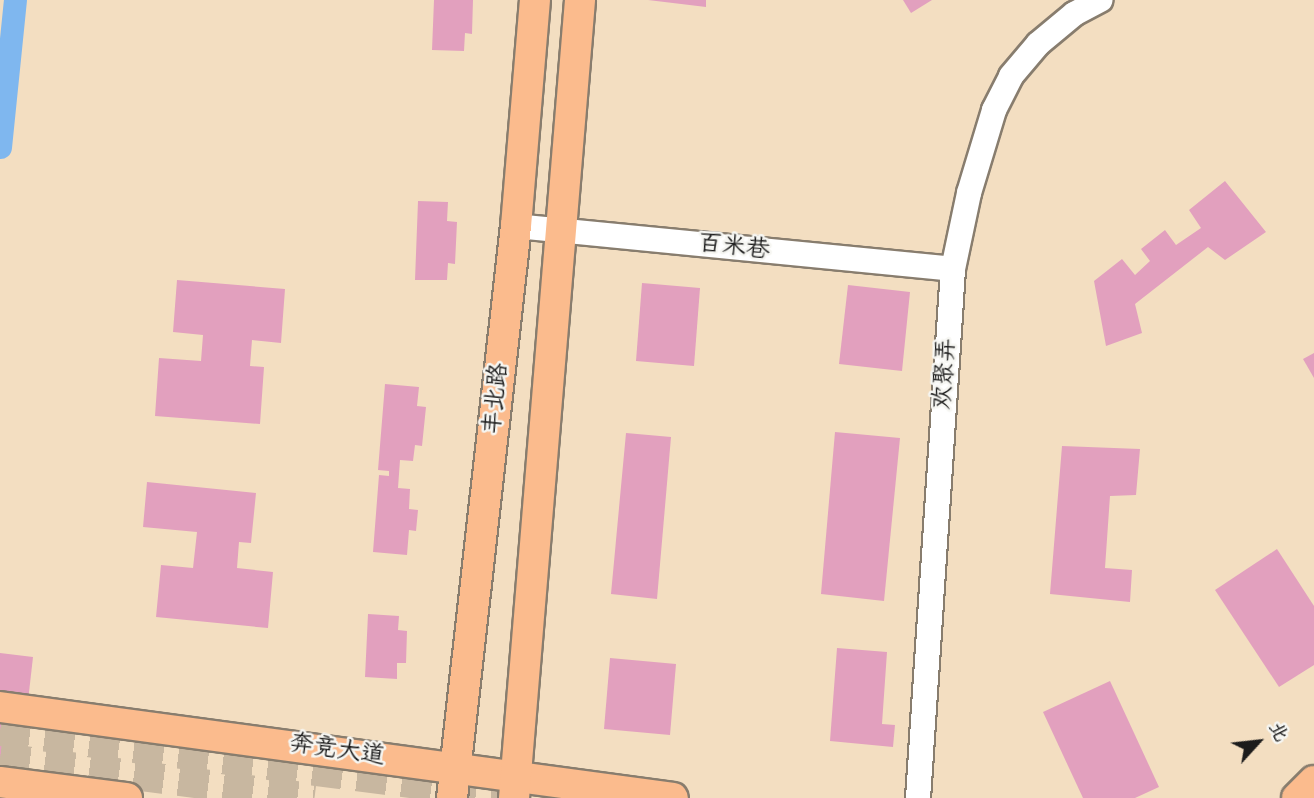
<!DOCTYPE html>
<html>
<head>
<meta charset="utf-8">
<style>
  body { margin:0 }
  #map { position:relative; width:1314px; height:798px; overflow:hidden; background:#f3dec1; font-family:"Indie Flower","LXGW WenKai TC",sans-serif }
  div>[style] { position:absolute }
  .canal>* { height:23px; margin:-11.5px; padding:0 11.5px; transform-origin:11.5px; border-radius:11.5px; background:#7fb7ef }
  .building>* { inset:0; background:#e2a0be }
  .major-tunnel>* { height:30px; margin-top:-15px; transform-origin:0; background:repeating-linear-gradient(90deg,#c8b7a0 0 30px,transparent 0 45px) }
  .roads { filter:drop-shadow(2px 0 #887d6e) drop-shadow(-2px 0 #887d6e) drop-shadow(0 2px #887d6e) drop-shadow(0 -2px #887d6e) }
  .minor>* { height:24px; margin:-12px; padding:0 12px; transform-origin:12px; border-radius:12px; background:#fff }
  .major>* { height:30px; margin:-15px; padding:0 15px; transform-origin:15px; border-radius:15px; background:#fbbb8d }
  span { translate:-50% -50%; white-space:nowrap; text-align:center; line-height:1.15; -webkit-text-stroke:5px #f6f6f2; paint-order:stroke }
  .street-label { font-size:24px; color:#1c1c1c }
  .north { position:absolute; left:1223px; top:707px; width:70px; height:70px; -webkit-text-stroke:5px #f6f6f2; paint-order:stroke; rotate:63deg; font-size:19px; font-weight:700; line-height:28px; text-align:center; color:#1c1c1c }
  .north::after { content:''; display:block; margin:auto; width:24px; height:32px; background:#1c1c1c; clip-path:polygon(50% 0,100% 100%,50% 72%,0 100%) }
</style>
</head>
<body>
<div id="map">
  <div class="canal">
    <div style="left:0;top:147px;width:148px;rotate:-84.2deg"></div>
  </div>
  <div class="building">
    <div style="clip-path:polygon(434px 0,473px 0,472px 34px,465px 33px,464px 51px,432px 50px)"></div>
    <div style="clip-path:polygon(648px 0,706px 0,706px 7px)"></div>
    <div style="clip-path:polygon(903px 0,932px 0,911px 13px)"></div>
    <div style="clip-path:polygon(1225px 181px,1266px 232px,1225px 260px,1208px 247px,1135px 304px,1142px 333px,1106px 346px,1094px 281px,1122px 259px,1135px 275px,1150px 261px,1141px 249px,1165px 230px,1176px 245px,1201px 228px,1189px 210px)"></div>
    <div style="clip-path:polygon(418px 201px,448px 202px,447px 221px,457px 222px,455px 264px,448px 263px,447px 280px,415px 280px)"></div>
    <div style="clip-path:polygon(177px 280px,285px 289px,281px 343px,252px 340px,250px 366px,264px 367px,260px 424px,155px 416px,159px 358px,201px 361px,203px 335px,173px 332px)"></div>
    <div style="clip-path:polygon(642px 283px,700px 288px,694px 366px,636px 361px)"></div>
    <div style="clip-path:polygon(848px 285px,910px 292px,902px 371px,839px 364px)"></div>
    <div style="clip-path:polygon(1314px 353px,1314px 378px,1303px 359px)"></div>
    <div style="clip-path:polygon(385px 384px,419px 387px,417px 406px,426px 407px,422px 446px,415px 445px,413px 461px,400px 460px,398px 488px,410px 489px,409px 509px,418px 510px,416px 531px,409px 530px,407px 555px,373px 552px,379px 475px,389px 476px,389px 471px,378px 470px)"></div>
    <div style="clip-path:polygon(835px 432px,900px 438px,884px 601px,821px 594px)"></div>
    <div style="clip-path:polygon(626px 433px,671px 437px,657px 599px,611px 594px)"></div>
    <div style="clip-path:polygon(1062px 446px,1140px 449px,1136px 495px,1110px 496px,1105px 568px,1132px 570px,1130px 602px,1050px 594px)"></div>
    <div style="clip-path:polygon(147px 482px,256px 493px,251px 543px,239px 542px,237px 568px,273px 572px,268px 628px,156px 617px,161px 565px,193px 568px,197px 532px,143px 527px)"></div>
    <div style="clip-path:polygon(1277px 549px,1314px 606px,1314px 665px,1279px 687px,1215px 590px)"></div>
    <div style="clip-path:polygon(368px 614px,399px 616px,398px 630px,407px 631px,406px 663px,397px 663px,397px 679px,365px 677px)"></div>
    <div style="clip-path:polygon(837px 648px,887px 652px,882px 724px,895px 725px,893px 747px,830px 741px)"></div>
    <div style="clip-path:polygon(0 653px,33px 657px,17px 798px,0 798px)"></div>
    <div style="clip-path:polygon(610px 658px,676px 664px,670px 735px,604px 729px)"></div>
    <div style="clip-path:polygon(1110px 681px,1159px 787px,1135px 798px,1083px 798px,1043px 712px)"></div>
  </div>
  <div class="major-tunnel">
    <div style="left:0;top:731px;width:533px;rotate:7.22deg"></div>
    <div style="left:0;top:758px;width:317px;rotate:7.3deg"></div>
  </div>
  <div class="roads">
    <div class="minor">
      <div style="left:516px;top:226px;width:439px;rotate:5.6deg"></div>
      <div style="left:918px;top:798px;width:530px;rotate:-86.21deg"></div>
      <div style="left:953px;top:269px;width:78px;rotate:-78.1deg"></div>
      <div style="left:969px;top:193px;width:87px;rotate:-73.2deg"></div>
      <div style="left:994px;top:110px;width:38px;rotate:-63deg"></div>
      <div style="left:1011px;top:76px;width:42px;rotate:-49.8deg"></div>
      <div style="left:1038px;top:44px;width:47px;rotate:-39.8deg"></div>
      <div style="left:1074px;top:14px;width:30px;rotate:-28deg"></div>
    </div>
    <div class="major">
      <div style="left:0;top:707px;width:679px;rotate:7.7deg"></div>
      <div style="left:0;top:782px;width:128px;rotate:7.2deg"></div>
      <div style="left:452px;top:798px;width:576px;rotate:-83.62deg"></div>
      <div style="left:516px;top:226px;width:227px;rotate:-85.2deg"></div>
      <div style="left:514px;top:798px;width:801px;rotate:-85.27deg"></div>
      <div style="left:1297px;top:798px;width:24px;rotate:-45deg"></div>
    </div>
  </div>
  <div class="street-label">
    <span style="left:734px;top:248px;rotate:6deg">百米巷</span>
    <span style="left:946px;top:374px;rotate:-86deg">欢聚弄</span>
    <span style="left:497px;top:399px;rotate:-84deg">丰北路</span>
    <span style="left:337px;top:751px;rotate:8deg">奔竞大道</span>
  </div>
  <div class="north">北</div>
</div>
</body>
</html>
